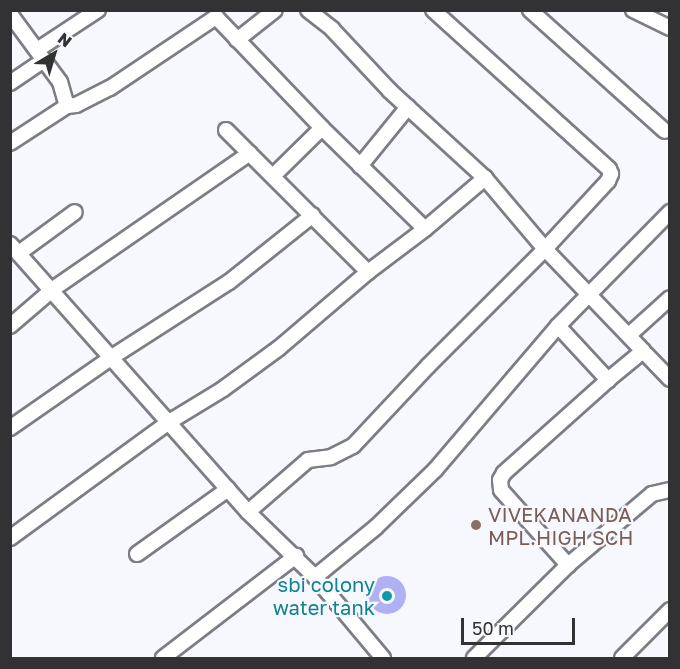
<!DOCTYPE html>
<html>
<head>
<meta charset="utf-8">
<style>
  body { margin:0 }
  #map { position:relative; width:680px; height:669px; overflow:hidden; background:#f7f7fe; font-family:"Golos Text",sans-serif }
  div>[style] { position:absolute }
  .building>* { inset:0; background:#b0b1f2 }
  .round { border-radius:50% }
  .roads { filter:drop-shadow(2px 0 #7d7d85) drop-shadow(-2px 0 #7d7d85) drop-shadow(0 2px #7d7d85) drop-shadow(0 -2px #7d7d85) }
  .minor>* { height:14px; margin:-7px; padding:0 7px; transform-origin:7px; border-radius:7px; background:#fff }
  .dots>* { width:16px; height:16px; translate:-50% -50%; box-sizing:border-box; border:3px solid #f7f7fe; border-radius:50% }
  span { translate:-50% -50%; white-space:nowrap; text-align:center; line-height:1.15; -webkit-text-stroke:4.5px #f7f7fe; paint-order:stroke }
  .education-label { font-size:20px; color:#785e54 }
  .left { translate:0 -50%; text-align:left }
  .culture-label { font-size:20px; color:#0d838f }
  .right { translate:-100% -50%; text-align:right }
  .frame { position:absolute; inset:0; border:12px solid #323235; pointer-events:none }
  .north { position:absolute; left:24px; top:24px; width:60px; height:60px; -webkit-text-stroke:4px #f7f7fe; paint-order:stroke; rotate:38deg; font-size:16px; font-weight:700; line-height:24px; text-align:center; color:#323235 }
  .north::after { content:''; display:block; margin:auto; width:21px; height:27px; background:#323235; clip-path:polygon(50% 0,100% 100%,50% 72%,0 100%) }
  .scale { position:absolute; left:461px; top:618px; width:114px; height:27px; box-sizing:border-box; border:3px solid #323235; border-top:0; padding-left:8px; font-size:18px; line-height:21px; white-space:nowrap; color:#323235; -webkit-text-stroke:4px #f7f7fe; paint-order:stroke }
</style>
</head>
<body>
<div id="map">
  <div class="building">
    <div class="round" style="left:368px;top:576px;width:38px;height:38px"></div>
  </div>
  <div class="roads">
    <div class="minor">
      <div style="left:308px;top:10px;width:31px;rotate:38deg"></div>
      <div style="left:332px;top:29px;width:85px;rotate:46.9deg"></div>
      <div style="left:390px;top:91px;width:129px;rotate:42.5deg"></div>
      <div style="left:485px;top:178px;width:93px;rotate:49.8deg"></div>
      <div style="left:545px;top:249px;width:141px;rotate:46.1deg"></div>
      <div style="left:643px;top:351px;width:45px;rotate:140.4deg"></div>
      <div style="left:608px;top:380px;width:140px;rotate:138.2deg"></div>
      <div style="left:504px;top:473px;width:8px;rotate:120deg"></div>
      <div style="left:500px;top:480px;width:10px;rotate:84deg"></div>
      <div style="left:501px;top:490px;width:101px;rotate:48.2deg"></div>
      <div style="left:530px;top:10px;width:181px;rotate:41.9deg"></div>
      <div style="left:633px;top:10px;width:41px;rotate:25.9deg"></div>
      <div style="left:10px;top:14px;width:84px;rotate:53.7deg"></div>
      <div style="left:60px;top:82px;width:25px;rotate:74deg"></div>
      <div style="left:237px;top:40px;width:48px;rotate:-38.3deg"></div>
      <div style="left:37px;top:50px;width:73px;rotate:-33.3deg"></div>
      <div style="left:10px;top:83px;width:41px;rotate:-34.1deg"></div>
      <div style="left:226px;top:130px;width:201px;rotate:45deg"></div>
      <div style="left:10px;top:143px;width:68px;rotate:-33deg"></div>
      <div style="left:67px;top:106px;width:9px;rotate:-6deg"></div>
      <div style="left:76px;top:105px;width:38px;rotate:-27deg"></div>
      <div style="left:110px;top:88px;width:128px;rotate:-33.8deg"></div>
      <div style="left:216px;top:17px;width:153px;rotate:46.3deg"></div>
      <div style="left:322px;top:128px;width:144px;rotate:44.4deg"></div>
      <div style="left:360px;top:166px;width:76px;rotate:-50.9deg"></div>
      <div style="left:274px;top:175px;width:67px;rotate:-44.4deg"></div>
      <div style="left:10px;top:244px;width:358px;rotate:48.4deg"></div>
      <div style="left:248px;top:512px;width:93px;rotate:44.1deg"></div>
      <div style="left:315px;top:577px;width:106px;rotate:50deg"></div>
      <div style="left:19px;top:253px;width:69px;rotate:-36.2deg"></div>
      <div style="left:10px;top:326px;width:57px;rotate:-40.7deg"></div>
      <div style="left:53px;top:289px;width:239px;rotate:-34.6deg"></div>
      <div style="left:558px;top:326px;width:74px;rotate:47.2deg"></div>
      <div style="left:629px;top:335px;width:55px;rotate:-42.1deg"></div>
      <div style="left:643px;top:351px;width:39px;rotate:46deg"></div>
      <div style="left:10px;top:428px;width:124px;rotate:-34.8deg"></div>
      <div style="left:112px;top:357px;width:139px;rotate:-32.7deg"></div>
      <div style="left:229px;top:282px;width:107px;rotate:-38.6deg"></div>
      <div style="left:248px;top:512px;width:79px;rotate:-40.9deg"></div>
      <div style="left:308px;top:460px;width:23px;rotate:-7deg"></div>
      <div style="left:331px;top:457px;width:25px;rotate:-27deg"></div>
      <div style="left:353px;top:446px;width:110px;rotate:-46.8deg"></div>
      <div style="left:428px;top:366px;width:165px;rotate:-45deg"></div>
      <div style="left:545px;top:249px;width:93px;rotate:-47.2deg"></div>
      <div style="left:608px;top:181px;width:8px;rotate:-67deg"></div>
      <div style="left:611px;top:174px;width:5px;rotate:-112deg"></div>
      <div style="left:609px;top:169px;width:237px;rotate:-137.9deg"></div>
      <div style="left:10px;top:538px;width:197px;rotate:-36.1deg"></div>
      <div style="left:169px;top:422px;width:63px;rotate:-31.4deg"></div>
      <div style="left:223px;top:389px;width:69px;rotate:-36.2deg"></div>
      <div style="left:279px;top:348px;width:117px;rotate:-40.5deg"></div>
      <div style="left:368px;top:272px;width:71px;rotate:-37deg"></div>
      <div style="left:425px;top:229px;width:79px;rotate:-40.4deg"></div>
      <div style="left:137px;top:554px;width:112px;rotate:-35.5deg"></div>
      <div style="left:315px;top:577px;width:79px;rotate:-39.3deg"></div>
      <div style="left:376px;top:527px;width:82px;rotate:-44deg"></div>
      <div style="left:435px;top:470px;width:189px;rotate:-49.5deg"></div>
      <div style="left:558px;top:326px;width:160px;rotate:-45.5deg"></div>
      <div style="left:163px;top:658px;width:168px;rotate:-37.5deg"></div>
      <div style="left:474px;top:658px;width:132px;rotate:-44.7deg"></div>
      <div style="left:568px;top:565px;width:110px;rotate:-40.2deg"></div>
      <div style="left:652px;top:494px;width:18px;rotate:-13deg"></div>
      <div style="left:622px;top:658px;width:68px;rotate:-45deg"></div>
    </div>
  </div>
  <div class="dots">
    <div style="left:476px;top:525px;background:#8d6e63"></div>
    <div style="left:387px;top:596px;background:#0f9aa8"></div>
  </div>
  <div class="education-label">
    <span class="left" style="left:488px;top:526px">VIVEKANANDA<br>MPL.HIGH SCH</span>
  </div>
  <div class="culture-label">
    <span class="right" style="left:375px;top:596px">sbi colony<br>water tank</span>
  </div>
  <div class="frame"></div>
  <div class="north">N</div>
  <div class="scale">50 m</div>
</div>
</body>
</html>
